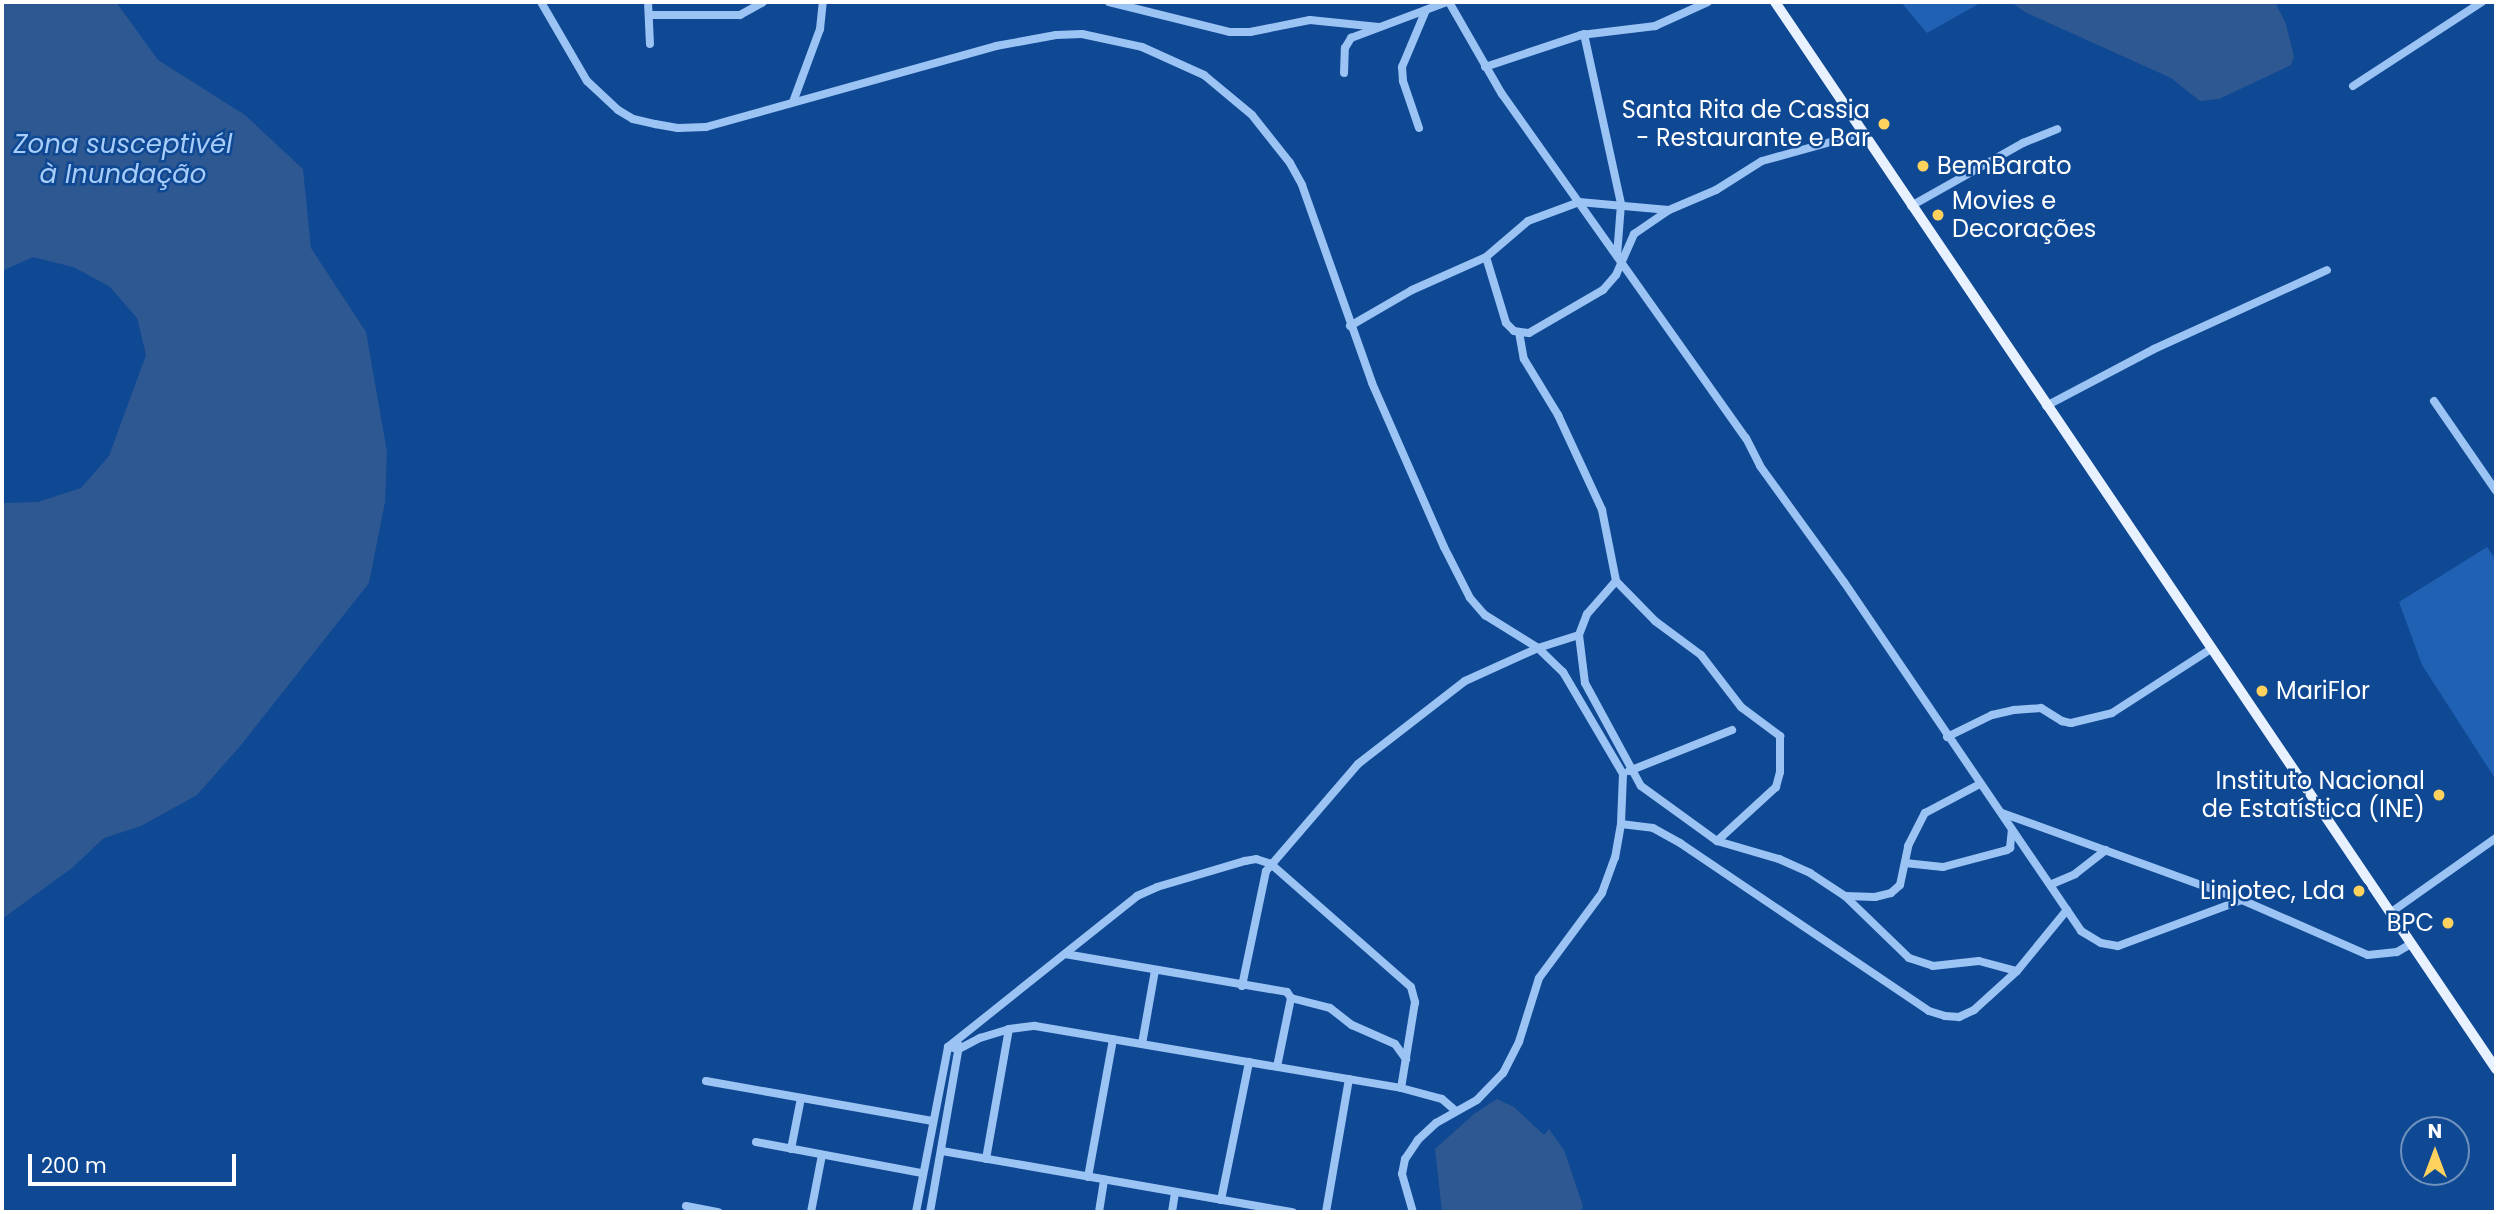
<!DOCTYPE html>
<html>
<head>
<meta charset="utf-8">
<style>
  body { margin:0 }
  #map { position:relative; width:2498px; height:1214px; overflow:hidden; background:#0f4893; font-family:Poppins,sans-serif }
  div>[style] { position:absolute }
  .green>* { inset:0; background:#2061b3 }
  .water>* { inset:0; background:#2e5891 }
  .minor>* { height:8px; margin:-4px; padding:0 4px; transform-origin:4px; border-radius:4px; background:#9bc3f4 }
  .major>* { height:10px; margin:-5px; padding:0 5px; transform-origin:5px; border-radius:5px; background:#e8f1ff }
  .dots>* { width:19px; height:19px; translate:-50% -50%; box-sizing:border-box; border:4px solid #0f4893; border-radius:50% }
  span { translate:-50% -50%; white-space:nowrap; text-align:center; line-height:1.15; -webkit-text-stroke:5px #0f4893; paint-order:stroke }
  .poi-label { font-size:24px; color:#fff }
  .right { translate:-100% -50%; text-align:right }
  .left { translate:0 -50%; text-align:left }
  .water-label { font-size:26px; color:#a7cdfb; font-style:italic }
  .frame { position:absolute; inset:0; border:4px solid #fff; pointer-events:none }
  .north { position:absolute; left:2400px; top:1116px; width:70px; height:70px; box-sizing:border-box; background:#0f4893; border:2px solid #6f91be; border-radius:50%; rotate:0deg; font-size:19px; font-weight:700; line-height:28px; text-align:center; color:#fff }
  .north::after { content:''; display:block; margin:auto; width:24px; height:32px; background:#ffd25e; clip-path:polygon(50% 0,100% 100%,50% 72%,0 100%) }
  .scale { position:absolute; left:28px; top:1154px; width:208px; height:32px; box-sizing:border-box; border:4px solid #fff; border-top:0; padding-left:9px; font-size:21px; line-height:24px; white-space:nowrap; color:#fff; -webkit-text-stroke:5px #0f4893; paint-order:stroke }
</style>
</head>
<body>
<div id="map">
  <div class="green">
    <div style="clip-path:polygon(1901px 2px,1982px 2px,1927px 33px)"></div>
    <div style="clip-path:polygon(2487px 547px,2496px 560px,2496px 780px,2422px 665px,2399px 602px)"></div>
  </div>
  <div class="water">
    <div style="clip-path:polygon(2px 2px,116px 2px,158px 60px,245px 115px,303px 169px,311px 248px,366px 332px,387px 452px,385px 502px,369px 583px,241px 745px,197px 795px,141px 826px,104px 838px,72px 868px,2px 919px,2px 503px,38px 502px,81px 488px,109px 456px,146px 355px,137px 318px,109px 286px,73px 267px,33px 257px,2px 271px)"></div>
    <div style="clip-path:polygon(2011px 2px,2275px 2px,2286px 24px,2294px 57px,2291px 65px,2219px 99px,2200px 101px,2171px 78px,2025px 12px)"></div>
    <div style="clip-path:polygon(1497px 1099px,1514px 1107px,1544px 1135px,1549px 1129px,1564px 1150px,1583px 1206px,1581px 1212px,1442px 1212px,1435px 1149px,1474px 1114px)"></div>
  </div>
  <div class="minor">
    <div style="left:541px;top:2px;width:91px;rotate:59.8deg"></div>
    <div style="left:587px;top:81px;width:42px;rotate:43.1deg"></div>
    <div style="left:618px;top:110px;width:17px;rotate:31deg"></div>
    <div style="left:633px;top:119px;width:23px;rotate:13deg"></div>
    <div style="left:655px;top:124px;width:23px;rotate:10deg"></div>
    <div style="left:678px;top:128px;width:28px;rotate:-2deg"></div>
    <div style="left:706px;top:127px;width:301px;rotate:-15.6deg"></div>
    <div style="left:996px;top:46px;width:61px;rotate:-10.4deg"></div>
    <div style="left:1056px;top:35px;width:26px;rotate:-2deg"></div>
    <div style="left:1082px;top:34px;width:61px;rotate:12.2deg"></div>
    <div style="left:1142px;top:47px;width:68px;rotate:24.3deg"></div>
    <div style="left:1204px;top:75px;width:62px;rotate:39.8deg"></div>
    <div style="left:1252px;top:115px;width:61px;rotate:51.6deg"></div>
    <div style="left:1290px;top:163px;width:25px;rotate:61deg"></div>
    <div style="left:1302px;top:185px;width:210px;rotate:70.5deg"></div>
    <div style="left:1372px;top:383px;width:179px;rotate:66.3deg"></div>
    <div style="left:1444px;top:547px;width:57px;rotate:63deg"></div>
    <div style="left:1470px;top:598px;width:23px;rotate:49deg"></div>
    <div style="left:1485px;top:615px;width:62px;rotate:31.9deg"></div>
    <div style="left:1538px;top:648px;width:35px;rotate:44deg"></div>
    <div style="left:1563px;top:672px;width:118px;rotate:59.5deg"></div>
    <div style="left:1623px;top:774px;width:50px;rotate:92.3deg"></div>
    <div style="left:1621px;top:824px;width:34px;rotate:100deg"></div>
    <div style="left:1615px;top:857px;width:38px;rotate:110deg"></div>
    <div style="left:1602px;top:893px;width:106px;rotate:126.5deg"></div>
    <div style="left:1539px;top:978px;width:67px;rotate:107.4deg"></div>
    <div style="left:1519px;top:1042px;width:35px;rotate:117deg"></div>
    <div style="left:1503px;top:1073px;width:37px;rotate:134deg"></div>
    <div style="left:1477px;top:1100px;width:47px;rotate:150.7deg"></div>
    <div style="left:1436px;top:1123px;width:25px;rotate:137deg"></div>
    <div style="left:1418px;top:1140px;width:23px;rotate:124deg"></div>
    <div style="left:1405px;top:1159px;width:15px;rotate:101deg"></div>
    <div style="left:1402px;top:1174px;width:40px;rotate:74deg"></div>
    <div style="left:648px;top:2px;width:42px;rotate:87.3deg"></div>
    <div style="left:1109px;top:2px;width:125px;rotate:13.9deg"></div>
    <div style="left:1230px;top:32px;width:20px"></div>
    <div style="left:1250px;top:32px;width:61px;rotate:-11.3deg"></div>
    <div style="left:1310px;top:20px;width:69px;rotate:5.8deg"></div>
    <div style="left:1449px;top:2px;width:106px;rotate:60.1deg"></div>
    <div style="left:1502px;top:94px;width:422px;rotate:54.7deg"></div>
    <div style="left:1746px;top:438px;width:31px;rotate:63deg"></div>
    <div style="left:1760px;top:466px;width:143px;rotate:54.1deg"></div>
    <div style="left:1844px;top:582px;width:422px;rotate:55.8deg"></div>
    <div style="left:2081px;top:931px;width:23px;rotate:31deg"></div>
    <div style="left:2101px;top:943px;width:17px;rotate:10deg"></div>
    <div style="left:2118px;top:946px;width:132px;rotate:-20.4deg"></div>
    <div style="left:2242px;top:900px;width:137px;rotate:23.6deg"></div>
    <div style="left:2368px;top:955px;width:29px;rotate:-6deg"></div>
    <div style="left:2397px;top:952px;width:16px;rotate:-30deg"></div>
    <div style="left:649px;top:15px;width:91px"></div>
    <div style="left:740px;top:15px;width:26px;rotate:-29deg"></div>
    <div style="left:1584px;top:34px;width:174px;rotate:77.7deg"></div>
    <div style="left:1621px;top:204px;width:52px;rotate:94.4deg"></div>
    <div style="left:1485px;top:67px;width:101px;rotate:-18.4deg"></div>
    <div style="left:1581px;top:35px;width:75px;rotate:-6.9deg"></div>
    <div style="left:1655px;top:26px;width:58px;rotate:-24.4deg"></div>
    <div style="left:1344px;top:73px;width:25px;rotate:-88deg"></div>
    <div style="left:1345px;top:48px;width:12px;rotate:-59deg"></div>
    <div style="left:1351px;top:38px;width:103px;rotate:-20.6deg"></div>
    <div style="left:2353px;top:86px;width:154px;rotate:-33.1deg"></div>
    <div style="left:793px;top:102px;width:78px;rotate:-69.7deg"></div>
    <div style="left:820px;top:29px;width:27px;rotate:-84deg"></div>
    <div style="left:1419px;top:128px;width:50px;rotate:-108.8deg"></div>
    <div style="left:1403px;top:81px;width:14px;rotate:-94deg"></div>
    <div style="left:1402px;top:67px;width:62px;rotate:-67.2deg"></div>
    <div style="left:1911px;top:206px;width:129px;rotate:-29.4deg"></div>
    <div style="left:2023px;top:143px;width:37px;rotate:-22deg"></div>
    <div style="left:1486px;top:257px;width:69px;rotate:73.1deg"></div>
    <div style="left:1506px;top:323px;width:11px;rotate:45deg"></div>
    <div style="left:1514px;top:331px;width:15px;rotate:8deg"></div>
    <div style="left:1529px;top:333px;width:86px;rotate:-30.2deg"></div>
    <div style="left:1603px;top:290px;width:20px;rotate:-49deg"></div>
    <div style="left:1616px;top:275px;width:45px;rotate:-66.3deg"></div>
    <div style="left:1634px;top:234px;width:42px;rotate:-34.4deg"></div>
    <div style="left:1669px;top:210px;width:51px;rotate:-23.1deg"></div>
    <div style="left:1716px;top:190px;width:54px;rotate:-32.2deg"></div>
    <div style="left:1762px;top:161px;width:105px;rotate:-15.5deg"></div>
    <div style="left:1350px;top:326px;width:72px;rotate:-30.1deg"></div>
    <div style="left:1412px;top:290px;width:81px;rotate:-24deg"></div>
    <div style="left:1486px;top:257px;width:55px;rotate:-40.6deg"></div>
    <div style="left:1528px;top:221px;width:54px;rotate:-20.4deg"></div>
    <div style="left:1579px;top:202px;width:90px;rotate:5.1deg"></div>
    <div style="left:1519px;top:332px;width:27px;rotate:80deg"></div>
    <div style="left:1524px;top:359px;width:66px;rotate:58.7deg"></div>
    <div style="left:1558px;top:415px;width:105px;rotate:65.1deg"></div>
    <div style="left:1602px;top:510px;width:72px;rotate:78.8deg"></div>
    <div style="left:1616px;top:581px;width:56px;rotate:45.7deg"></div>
    <div style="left:1655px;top:621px;width:57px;rotate:36.5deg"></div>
    <div style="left:1701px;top:655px;width:66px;rotate:52.4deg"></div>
    <div style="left:1741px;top:707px;width:49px;rotate:36.6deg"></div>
    <div style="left:1780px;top:736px;width:36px;rotate:90deg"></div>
    <div style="left:1780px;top:772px;width:16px;rotate:105deg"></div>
    <div style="left:1776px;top:787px;width:80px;rotate:137.5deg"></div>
    <div style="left:2434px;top:401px;width:109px;rotate:55.4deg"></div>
    <div style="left:2046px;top:406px;width:122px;rotate:-27.8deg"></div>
    <div style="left:2154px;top:349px;width:190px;rotate:-24.5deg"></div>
    <div style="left:1616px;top:581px;width:44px;rotate:131.3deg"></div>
    <div style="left:1587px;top:614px;width:22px;rotate:111deg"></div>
    <div style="left:1579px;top:635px;width:48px;rotate:82.9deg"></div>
    <div style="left:1585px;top:683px;width:117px;rotate:61.5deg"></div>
    <div style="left:1641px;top:786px;width:94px;rotate:35.9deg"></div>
    <div style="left:1717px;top:841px;width:65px;rotate:16.2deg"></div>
    <div style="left:1779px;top:859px;width:34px;rotate:24deg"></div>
    <div style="left:1810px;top:873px;width:42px;rotate:33.3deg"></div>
    <div style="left:1845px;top:896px;width:89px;rotate:44.1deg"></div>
    <div style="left:1909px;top:958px;width:25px;rotate:18deg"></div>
    <div style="left:1933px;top:966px;width:46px;rotate:-6.2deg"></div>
    <div style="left:1979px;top:961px;width:39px;rotate:15deg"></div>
    <div style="left:1947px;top:737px;width:50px;rotate:-26.1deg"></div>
    <div style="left:1992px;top:715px;width:23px;rotate:-13deg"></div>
    <div style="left:2014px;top:710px;width:27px;rotate:-4deg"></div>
    <div style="left:2041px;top:708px;width:25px;rotate:32deg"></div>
    <div style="left:2062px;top:721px;width:9px;rotate:13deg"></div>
    <div style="left:2071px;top:723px;width:42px;rotate:-13.7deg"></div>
    <div style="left:2112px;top:713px;width:118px;rotate:-32.9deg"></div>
    <div style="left:1629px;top:771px;width:111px;rotate:-21.7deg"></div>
    <div style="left:2002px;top:813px;width:255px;rotate:19.9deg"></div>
    <div style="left:1621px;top:824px;width:32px;rotate:7deg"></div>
    <div style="left:1653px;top:828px;width:31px;rotate:29deg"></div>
    <div style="left:1680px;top:843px;width:300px;rotate:34deg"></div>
    <div style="left:1929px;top:1011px;width:17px;rotate:17deg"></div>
    <div style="left:1945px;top:1016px;width:14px;rotate:4deg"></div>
    <div style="left:1959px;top:1017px;width:17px;rotate:-25deg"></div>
    <div style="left:1974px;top:1010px;width:58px;rotate:-42.2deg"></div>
    <div style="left:2017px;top:971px;width:79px;rotate:-50.7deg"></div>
    <div style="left:1905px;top:863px;width:38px;rotate:6deg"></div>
    <div style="left:1943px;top:867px;width:66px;rotate:-14.9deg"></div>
    <div style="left:2007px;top:850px;width:4px;rotate:-34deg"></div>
    <div style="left:2010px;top:848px;width:18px;rotate:-84deg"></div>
    <div style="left:2052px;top:884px;width:25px;rotate:-23deg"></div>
    <div style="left:2075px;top:874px;width:39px;rotate:-38deg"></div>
    <div style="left:1845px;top:896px;width:30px;rotate:2deg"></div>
    <div style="left:1875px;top:897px;width:16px;rotate:-14deg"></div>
    <div style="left:1891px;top:893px;width:12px;rotate:-42deg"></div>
    <div style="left:1900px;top:885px;width:40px;rotate:-78deg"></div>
    <div style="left:1908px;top:846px;width:37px;rotate:-63deg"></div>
    <div style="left:1925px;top:813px;width:62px;rotate:-27.8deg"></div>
    <div style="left:2390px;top:913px;width:130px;rotate:-35.3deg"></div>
    <div style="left:1065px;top:954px;width:225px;rotate:9.7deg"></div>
    <div style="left:1287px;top:992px;width:7px;rotate:56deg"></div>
    <div style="left:1291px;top:998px;width:70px;rotate:101.5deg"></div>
    <div style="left:1242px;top:986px;width:117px;rotate:-78.2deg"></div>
    <div style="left:1266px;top:871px;width:141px;rotate:-49.3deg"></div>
    <div style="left:1358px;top:764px;width:135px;rotate:-37.8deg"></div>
    <div style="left:1465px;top:681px;width:80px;rotate:-24.3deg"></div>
    <div style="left:1538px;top:648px;width:43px;rotate:-17.6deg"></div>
    <div style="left:1291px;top:998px;width:40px;rotate:14.4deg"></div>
    <div style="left:1330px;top:1008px;width:28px;rotate:38deg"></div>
    <div style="left:1352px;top:1025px;width:47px;rotate:23.8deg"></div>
    <div style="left:1395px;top:1044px;width:19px;rotate:54deg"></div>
    <div style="left:1142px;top:1044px;width:75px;rotate:-80deg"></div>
    <div style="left:948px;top:1047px;width:11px;rotate:10deg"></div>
    <div style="left:959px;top:1049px;width:24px;rotate:-28deg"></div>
    <div style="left:980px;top:1038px;width:30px;rotate:-17deg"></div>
    <div style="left:1009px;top:1029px;width:26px;rotate:-7deg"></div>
    <div style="left:1035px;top:1026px;width:371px;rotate:9.6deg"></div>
    <div style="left:1401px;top:1088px;width:42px;rotate:15deg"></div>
    <div style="left:1442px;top:1099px;width:18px;rotate:41deg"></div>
    <div style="left:706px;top:1081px;width:230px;rotate:10deg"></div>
    <div style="left:756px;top:1142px;width:169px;rotate:10.6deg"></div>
    <div style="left:791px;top:1149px;width:52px;rotate:-78.9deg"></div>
    <div style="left:942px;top:1151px;width:356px;rotate:9.9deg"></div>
    <div style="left:986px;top:1159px;width:132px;rotate:-80deg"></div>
    <div style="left:1088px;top:1177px;width:140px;rotate:-79.7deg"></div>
    <div style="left:1221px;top:1200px;width:141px;rotate:-78.5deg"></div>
    <div style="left:686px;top:1206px;width:33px;rotate:11deg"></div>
    <div style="left:811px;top:1212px;width:58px;rotate:-79.1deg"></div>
    <div style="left:916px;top:1212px;width:168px;rotate:-79deg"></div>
    <div style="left:948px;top:1047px;width:242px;rotate:-38.6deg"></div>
    <div style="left:1137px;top:896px;width:22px;rotate:-24deg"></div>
    <div style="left:1157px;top:887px;width:92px;rotate:-16.5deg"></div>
    <div style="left:1245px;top:861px;width:11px;rotate:-10deg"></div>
    <div style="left:1256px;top:859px;width:16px;rotate:18deg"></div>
    <div style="left:1271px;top:864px;width:186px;rotate:41.3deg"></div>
    <div style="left:1411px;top:987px;width:16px;rotate:75deg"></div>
    <div style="left:1415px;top:1002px;width:87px;rotate:99.2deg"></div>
    <div style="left:930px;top:1212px;width:169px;rotate:-80.1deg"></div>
    <div style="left:1099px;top:1212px;width:33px;rotate:-81deg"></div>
    <div style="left:1172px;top:1212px;width:20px;rotate:-81deg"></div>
    <div style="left:1326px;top:1212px;width:135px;rotate:-80.2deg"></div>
  </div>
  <div class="major">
    <div style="left:1775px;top:2px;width:1288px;rotate:55.95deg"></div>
  </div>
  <div class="dots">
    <div style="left:1884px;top:124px;background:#ffd25e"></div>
    <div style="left:1923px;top:166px;background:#ffd25e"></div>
    <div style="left:1938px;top:215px;background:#ffd25e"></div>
    <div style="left:2262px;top:691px;background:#ffd25e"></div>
    <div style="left:2439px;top:795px;background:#ffd25e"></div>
    <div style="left:2359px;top:891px;background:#ffd25e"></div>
    <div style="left:2448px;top:923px;background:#ffd25e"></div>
  </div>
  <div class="poi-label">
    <span class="right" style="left:1870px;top:124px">Santa Rita de Cassia<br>- Restaurante e Bar</span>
    <span class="left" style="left:1937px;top:166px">BemBarato</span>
    <span class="left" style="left:1952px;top:215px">Movies e<br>Decorações</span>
    <span class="left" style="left:2276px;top:691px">MariFlor</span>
    <span class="right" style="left:2425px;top:795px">Instituto Nacional<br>de Estatística (INE)</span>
    <span class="right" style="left:2345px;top:891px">Linjotec, Lda</span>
    <span class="right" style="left:2434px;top:923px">BPC</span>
  </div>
  <div class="water-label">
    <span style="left:123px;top:160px">Zona susceptivél<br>à Inundação</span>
  </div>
  <div class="frame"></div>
  <div class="north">N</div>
  <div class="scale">200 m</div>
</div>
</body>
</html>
